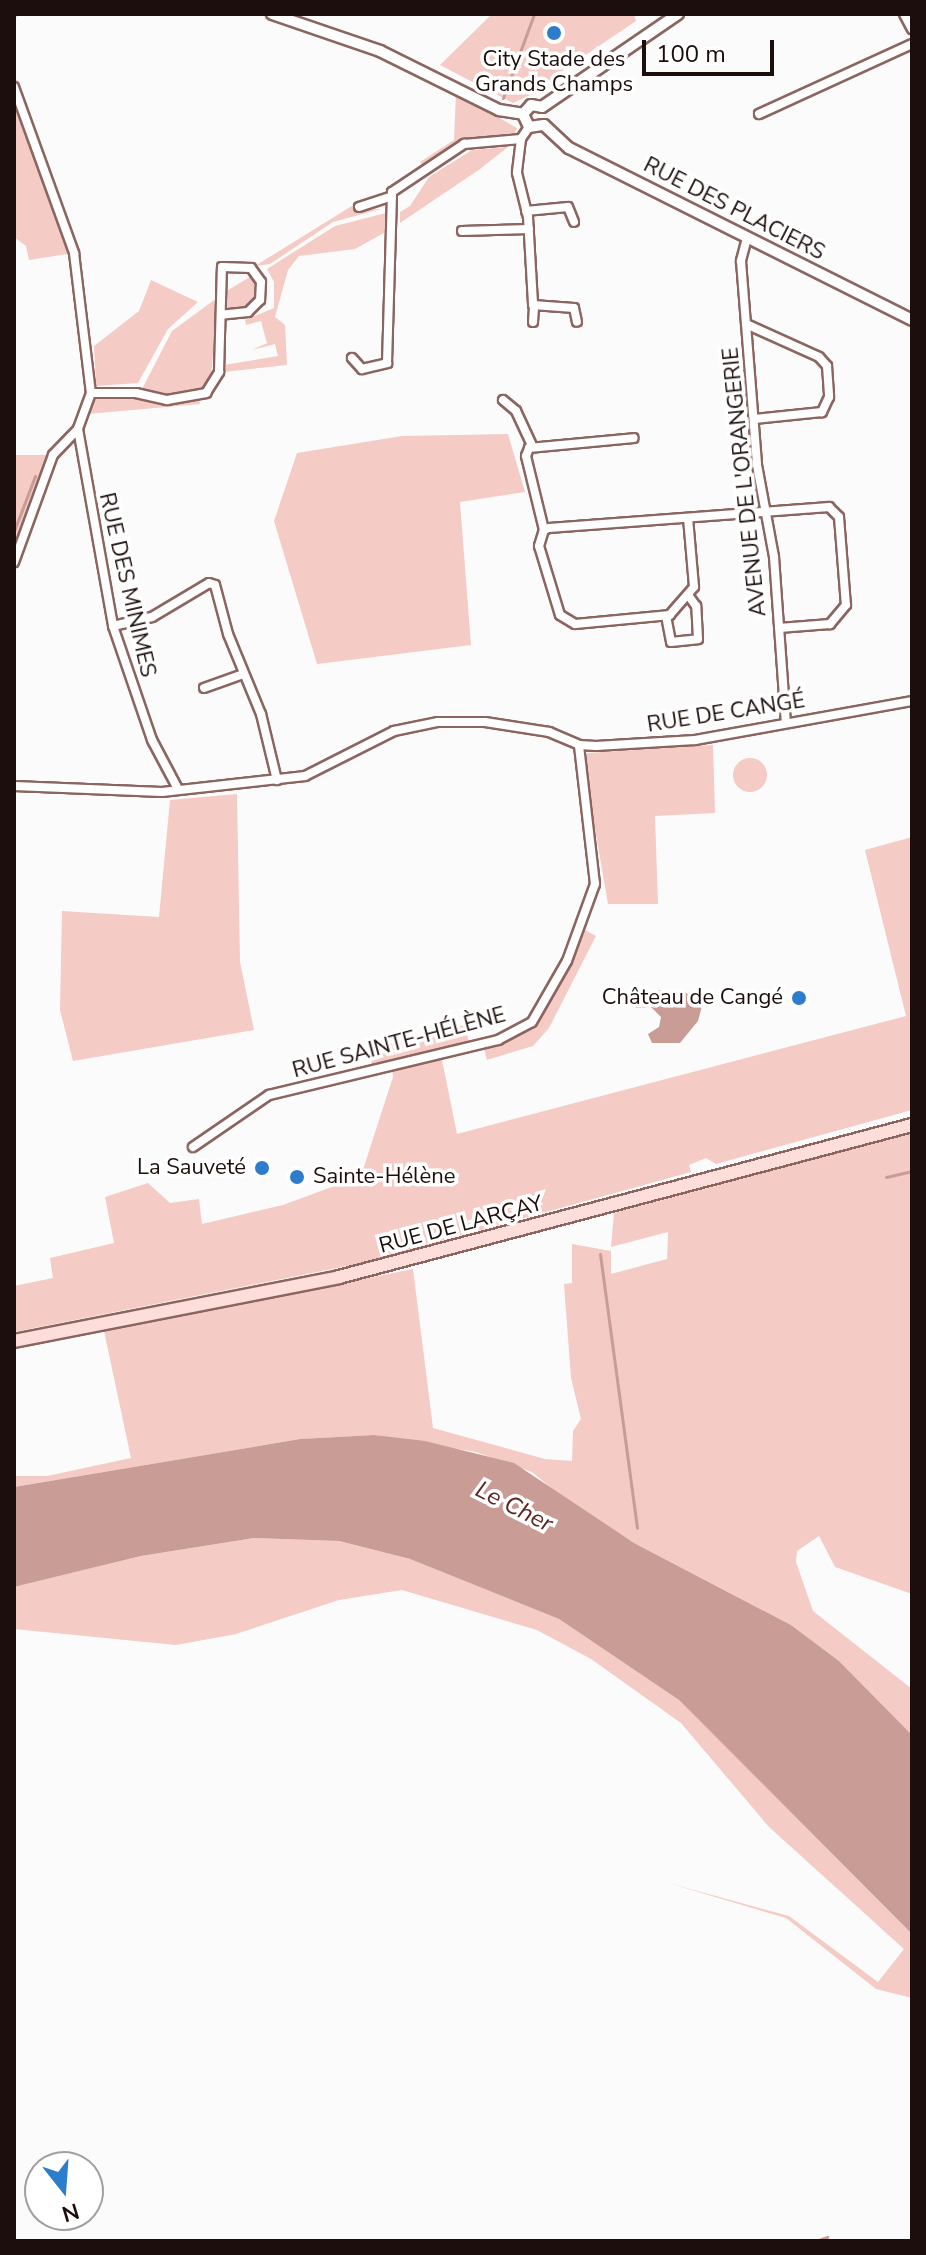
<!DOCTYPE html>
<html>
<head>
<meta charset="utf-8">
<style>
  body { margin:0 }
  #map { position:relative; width:926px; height:2255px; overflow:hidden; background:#fbfbfb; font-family:"Nunito Sans",sans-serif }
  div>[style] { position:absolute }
  .green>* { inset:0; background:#f4cbc5 }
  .round { border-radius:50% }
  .water>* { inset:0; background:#ca9c96 }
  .stream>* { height:3px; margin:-1.5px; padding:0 1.5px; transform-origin:1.5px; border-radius:1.5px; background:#ca9c96 }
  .roads { filter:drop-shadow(2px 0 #8b6560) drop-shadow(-2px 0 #8b6560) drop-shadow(0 2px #8b6560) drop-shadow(0 -2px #8b6560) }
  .minor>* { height:8px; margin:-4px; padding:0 4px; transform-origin:4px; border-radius:4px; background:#fff }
  .tertiary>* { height:10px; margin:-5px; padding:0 5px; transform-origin:5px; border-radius:5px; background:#fff }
  .primary>* { height:12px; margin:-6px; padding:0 6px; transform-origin:6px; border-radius:6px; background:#fededa }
  .dots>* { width:22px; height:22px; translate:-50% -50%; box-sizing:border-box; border:4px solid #fff; border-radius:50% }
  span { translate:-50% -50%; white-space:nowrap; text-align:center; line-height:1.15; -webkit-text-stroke:7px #fff; paint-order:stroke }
  .poi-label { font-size:22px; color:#1c0e0c }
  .right { translate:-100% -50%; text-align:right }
  .left { translate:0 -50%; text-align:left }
  .street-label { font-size:22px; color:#1c0e0c }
  .water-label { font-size:24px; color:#602521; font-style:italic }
  .frame { position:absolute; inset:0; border:16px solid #1c0e0c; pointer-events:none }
  .north { position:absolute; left:24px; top:2151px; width:80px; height:80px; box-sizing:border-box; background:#fff; border:2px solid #a49f9e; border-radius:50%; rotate:163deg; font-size:22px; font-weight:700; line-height:32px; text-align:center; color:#1c0e0c }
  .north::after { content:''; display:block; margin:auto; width:28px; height:36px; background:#2e7ccc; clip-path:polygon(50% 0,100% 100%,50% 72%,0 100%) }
  .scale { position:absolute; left:642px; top:40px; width:132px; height:36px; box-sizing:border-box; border:4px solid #1c0e0c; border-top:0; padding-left:10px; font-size:24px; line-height:28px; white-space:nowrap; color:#1c0e0c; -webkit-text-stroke:6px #fff; paint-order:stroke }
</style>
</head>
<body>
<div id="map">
  <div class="green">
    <div style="clip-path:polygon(492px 14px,634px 14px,636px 21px,553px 77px,541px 90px,513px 103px,440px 65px)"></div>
    <div style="clip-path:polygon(14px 87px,74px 253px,29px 260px,26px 246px,14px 237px)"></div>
    <div style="clip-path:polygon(456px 94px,517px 128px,515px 133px,470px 138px,423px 166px,420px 162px,454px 140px)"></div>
    <div style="clip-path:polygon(508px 147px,480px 169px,400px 223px,400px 212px,410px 206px,429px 177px,472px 150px)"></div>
    <div style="clip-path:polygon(355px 204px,359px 210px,381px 209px,333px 222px,270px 264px,255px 266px)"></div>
    <div style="clip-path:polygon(386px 213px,391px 229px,355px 249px,299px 256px,288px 270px,275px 317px,285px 325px,287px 365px,223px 372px,224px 365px,278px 356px,275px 344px,252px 350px,267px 343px,265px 336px,261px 321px,246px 325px,245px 320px,274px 308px,274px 282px,267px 269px,335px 226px)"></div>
    <div style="clip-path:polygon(253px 275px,259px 294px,247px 310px,228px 310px,225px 292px)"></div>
    <div style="clip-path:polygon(151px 280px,198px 302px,168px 329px,138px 383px,96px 386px,94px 346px,139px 311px)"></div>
    <div style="clip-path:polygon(217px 298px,211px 381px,194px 393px,165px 397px,141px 391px,172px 331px)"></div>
    <div style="clip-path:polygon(124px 397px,164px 404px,199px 399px,200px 404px,87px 414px,92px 398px)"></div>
    <div style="clip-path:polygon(508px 434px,525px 492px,460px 502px,471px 645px,317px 664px,274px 521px,297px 453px,402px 436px)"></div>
    <div style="clip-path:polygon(14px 455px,53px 455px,14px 563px)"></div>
    <div style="clip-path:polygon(713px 745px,715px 813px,655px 816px,658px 904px,608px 904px,583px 759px,587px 753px)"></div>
    <div class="round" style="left:733px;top:758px;width:34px;height:34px"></div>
    <div style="clip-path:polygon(237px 794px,240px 962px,254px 1030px,73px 1061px,60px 1010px,62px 911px,159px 917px,170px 800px)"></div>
    <div style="clip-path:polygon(912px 837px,912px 1110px,716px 1164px,706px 1158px,689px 1165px,691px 1172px,362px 1263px,14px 1332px,14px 1286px,53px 1278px,50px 1258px,114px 1243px,105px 1197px,148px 1183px,170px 1203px,199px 1199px,202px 1224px,283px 1205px,361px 1176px,393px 1077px,392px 1067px,441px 1055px,457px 1134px,906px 1016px,865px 850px)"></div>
    <div style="clip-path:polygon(580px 927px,596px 936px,549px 1028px,533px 1046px,487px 1060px,483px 1044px,532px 1022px)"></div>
    <div style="clip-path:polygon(465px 1025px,469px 1043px,372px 1065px,369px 1049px)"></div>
    <div style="clip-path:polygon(912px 1133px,912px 1594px,835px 1567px,819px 1536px,797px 1551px,796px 1562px,813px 1611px,912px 1689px,912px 1735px,839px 1661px,791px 1625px,634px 1543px,568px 1502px,532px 1472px,476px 1452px,374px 1435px,300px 1439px,14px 1487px,15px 1476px,47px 1476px,131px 1458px,104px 1331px,413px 1269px,433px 1428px,545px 1459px,572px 1461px,573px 1431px,581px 1419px,571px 1378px,564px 1284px,572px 1283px,572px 1244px,611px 1251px,611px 1274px,667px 1259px,668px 1232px,611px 1247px,614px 1213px)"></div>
    <div style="clip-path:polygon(254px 1538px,339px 1541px,410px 1559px,559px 1619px,679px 1700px,912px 1934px,912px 1998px,876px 1989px,786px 1918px,668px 1883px,789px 1916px,878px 1982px,904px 1949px,769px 1827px,681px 1723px,591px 1659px,537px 1630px,402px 1590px,339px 1600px,236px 1634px,176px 1645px,14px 1629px,14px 1587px,141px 1556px)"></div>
  </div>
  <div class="water">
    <div style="clip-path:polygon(650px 990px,685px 992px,702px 1006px,698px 1021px,680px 1043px,652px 1043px,648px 1034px,659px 1027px,661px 1017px,651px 1007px,636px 1008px,626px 1000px,626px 994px)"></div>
    <div style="clip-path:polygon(374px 1435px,425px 1441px,514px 1463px,634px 1543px,791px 1625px,839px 1661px,912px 1735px,912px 1934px,679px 1700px,559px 1619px,410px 1559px,339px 1541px,254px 1538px,141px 1556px,14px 1587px,14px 1487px,300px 1439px)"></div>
  </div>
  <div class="stream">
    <div style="left:14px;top:15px;width:3px;rotate:-18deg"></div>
    <div style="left:503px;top:98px;width:90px;rotate:-69.7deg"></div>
    <div style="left:14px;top:531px;width:59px;rotate:-69.1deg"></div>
    <div style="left:886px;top:1177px;width:27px;rotate:-13deg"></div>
    <div style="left:600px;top:1254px;width:276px;rotate:82.3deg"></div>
    <div style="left:14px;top:1334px;width:121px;rotate:-10.9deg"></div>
    <div style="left:816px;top:2241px;width:12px;rotate:-20deg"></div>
  </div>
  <div class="roads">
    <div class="minor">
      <div style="left:904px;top:14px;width:17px;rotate:62deg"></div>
      <div style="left:14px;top:87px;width:177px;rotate:70.1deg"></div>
      <div style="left:74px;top:253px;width:141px;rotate:83.1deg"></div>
      <div style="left:91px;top:393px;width:38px;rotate:110deg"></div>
      <div style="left:78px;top:429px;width:36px;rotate:134deg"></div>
      <div style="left:53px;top:455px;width:114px;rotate:110deg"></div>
      <div style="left:759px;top:114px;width:168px;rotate:-24.6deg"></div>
      <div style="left:529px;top:127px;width:14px;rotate:124deg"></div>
      <div style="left:521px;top:139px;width:34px;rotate:97deg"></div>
      <div style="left:517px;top:173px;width:45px;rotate:76deg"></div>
      <div style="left:528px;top:217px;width:88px;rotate:86.7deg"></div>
      <div style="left:533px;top:305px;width:41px;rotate:4.2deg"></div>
      <div style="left:574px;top:308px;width:14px;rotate:78deg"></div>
      <div style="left:359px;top:207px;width:33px;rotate:-18deg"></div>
      <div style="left:526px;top:211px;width:42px;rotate:-5.4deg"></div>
      <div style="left:568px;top:207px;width:16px;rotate:68deg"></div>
      <div style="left:462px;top:231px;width:67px;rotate:-1.7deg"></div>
      <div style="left:747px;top:238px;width:24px;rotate:105deg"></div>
      <div style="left:741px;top:261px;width:63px;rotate:85.5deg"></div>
      <div style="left:746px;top:324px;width:141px;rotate:85.5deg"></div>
      <div style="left:757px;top:465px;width:94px;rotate:79.5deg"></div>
      <div style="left:774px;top:557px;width:166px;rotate:85.9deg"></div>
      <div style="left:533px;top:322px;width:14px;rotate:-86deg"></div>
      <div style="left:746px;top:324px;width:80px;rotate:24.3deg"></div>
      <div style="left:819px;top:357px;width:12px;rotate:48deg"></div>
      <div style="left:827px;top:366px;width:31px;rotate:86deg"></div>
      <div style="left:829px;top:397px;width:17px;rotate:115deg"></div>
      <div style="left:822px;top:412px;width:68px;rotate:174.1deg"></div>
      <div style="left:352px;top:358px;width:15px;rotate:48deg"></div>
      <div style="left:362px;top:369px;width:26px;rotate:-13deg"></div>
      <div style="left:387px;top:363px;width:171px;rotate:-88.3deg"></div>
      <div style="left:392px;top:192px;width:87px;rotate:-33.7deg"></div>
      <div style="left:464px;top:144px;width:57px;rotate:-5deg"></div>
      <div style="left:91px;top:393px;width:45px"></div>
      <div style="left:136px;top:393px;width:32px;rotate:13deg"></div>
      <div style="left:167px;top:400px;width:40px;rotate:-10deg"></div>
      <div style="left:206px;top:393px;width:25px;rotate:-58deg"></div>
      <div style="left:219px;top:372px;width:105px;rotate:-88.4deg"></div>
      <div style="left:222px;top:267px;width:29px;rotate:2deg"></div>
      <div style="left:251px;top:268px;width:17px;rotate:54deg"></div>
      <div style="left:261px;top:282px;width:18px;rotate:93deg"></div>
      <div style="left:260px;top:300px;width:17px;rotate:135deg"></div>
      <div style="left:248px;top:312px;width:27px;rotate:174deg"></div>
      <div style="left:503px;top:400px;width:17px;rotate:40deg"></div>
      <div style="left:516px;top:411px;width:38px;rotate:65deg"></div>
      <div style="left:78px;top:429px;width:200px;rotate:79.9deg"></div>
      <div style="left:113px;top:626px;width:120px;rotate:71.1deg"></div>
      <div style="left:152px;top:740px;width:55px;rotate:62deg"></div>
      <div style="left:688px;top:518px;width:69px;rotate:85deg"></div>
      <div style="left:694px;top:587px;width:37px;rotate:131deg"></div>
      <div style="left:670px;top:615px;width:95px;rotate:174.6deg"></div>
      <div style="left:575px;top:624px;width:17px;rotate:-149deg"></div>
      <div style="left:560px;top:615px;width:72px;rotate:-106.9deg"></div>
      <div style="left:539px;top:546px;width:17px;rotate:-73deg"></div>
      <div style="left:544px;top:530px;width:5px;rotate:-22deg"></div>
      <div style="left:549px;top:528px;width:281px;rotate:-4.3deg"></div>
      <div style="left:829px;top:507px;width:14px;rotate:45deg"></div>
      <div style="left:839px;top:517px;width:88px;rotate:85.5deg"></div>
      <div style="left:846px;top:605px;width:25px;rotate:130deg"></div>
      <div style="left:830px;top:624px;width:51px;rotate:175.5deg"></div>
      <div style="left:544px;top:530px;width:76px;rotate:-103.7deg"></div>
      <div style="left:526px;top:456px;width:9px;rotate:-69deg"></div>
      <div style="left:529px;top:448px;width:105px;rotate:-5.4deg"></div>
      <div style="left:666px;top:616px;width:26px;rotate:79deg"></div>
      <div style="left:671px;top:642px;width:27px;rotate:-6deg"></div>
      <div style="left:698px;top:639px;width:33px;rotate:-93deg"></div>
      <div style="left:696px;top:606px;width:14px;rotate:-126deg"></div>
      <div style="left:113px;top:626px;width:40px;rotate:-13deg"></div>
      <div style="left:152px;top:617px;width:66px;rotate:-30.8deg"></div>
      <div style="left:209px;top:583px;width:6px;rotate:18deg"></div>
      <div style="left:215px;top:585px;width:51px;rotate:75.1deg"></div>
      <div style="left:228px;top:634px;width:87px;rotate:67.6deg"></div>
      <div style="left:261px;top:714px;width:68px;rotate:76.4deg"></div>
      <div style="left:204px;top:688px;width:41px;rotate:-19.7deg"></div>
      <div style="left:14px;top:786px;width:148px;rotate:2.3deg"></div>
      <div style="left:162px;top:792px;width:144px;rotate:-6.4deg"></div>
      <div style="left:305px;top:776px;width:100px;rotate:-26.8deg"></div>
      <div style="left:394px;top:731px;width:45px;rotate:-11.6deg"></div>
      <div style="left:438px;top:722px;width:47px"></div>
      <div style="left:485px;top:722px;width:65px;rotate:8.9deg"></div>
      <div style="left:549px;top:732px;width:33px;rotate:23deg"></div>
      <div style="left:579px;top:745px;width:17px;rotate:3deg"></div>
      <div style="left:596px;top:746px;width:99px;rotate:-3.5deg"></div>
      <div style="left:695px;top:740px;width:220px;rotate:-10.2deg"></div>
      <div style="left:193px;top:1147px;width:92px;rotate:-34.4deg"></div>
      <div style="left:269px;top:1095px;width:236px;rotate:-13.5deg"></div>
      <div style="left:498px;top:1040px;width:38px;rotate:-28deg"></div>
      <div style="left:532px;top:1022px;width:70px;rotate:-60.2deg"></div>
      <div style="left:567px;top:961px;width:82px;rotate:-70deg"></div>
      <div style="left:595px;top:884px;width:140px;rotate:-96.6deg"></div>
    </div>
    <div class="tertiary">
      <div style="left:272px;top:14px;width:114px;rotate:18.9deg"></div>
      <div style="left:380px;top:51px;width:133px;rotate:26.4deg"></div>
      <div style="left:499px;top:110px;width:24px;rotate:9deg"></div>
      <div style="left:542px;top:107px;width:165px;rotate:-34.4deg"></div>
      <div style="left:523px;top:114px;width:14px;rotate:65deg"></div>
      <div style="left:529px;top:127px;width:15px;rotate:-8deg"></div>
      <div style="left:523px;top:114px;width:12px;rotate:-48deg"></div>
      <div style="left:531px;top:105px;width:11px;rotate:10deg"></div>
      <div style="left:544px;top:125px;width:34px;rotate:43deg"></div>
      <div style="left:569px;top:148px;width:384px;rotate:26.6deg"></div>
    </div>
    <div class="primary">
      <div style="left:14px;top:1341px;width:331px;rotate:-11.1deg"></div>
      <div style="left:339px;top:1277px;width:593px;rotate:-14.86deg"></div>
    </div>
  </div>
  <div class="dots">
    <div style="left:554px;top:33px;background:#2e7ccc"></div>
    <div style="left:799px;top:998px;background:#2e7ccc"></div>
    <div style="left:262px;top:1168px;background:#2e7ccc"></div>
    <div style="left:297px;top:1177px;background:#2e7ccc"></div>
  </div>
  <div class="poi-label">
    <span style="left:554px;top:72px">City Stade des<br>Grands Champs</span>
    <span class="right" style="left:783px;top:998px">Château de Cangé</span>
    <span class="right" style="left:246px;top:1168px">La Sauveté</span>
    <span class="left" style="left:313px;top:1177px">Sainte-Hélène</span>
  </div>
  <div class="street-label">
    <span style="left:734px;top:209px;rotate:27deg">RUE DES PLACIERS</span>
    <span style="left:745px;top:482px;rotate:-96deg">AVENUE DE L'ORANGERIE</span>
    <span style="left:127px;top:585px;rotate:77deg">RUE DES MINIMES</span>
    <span style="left:726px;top:713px;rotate:-9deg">RUE DE CANGÉ</span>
    <span style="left:399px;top:1043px;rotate:-15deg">RUE SAINTE-HÉLÈNE</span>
    <span style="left:461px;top:1225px;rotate:-15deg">RUE DE LARÇAY</span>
  </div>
  <div class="water-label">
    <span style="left:514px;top:1507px;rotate:27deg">Le Cher</span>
  </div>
  <div class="frame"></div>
  <div class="north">N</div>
  <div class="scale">100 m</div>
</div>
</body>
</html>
